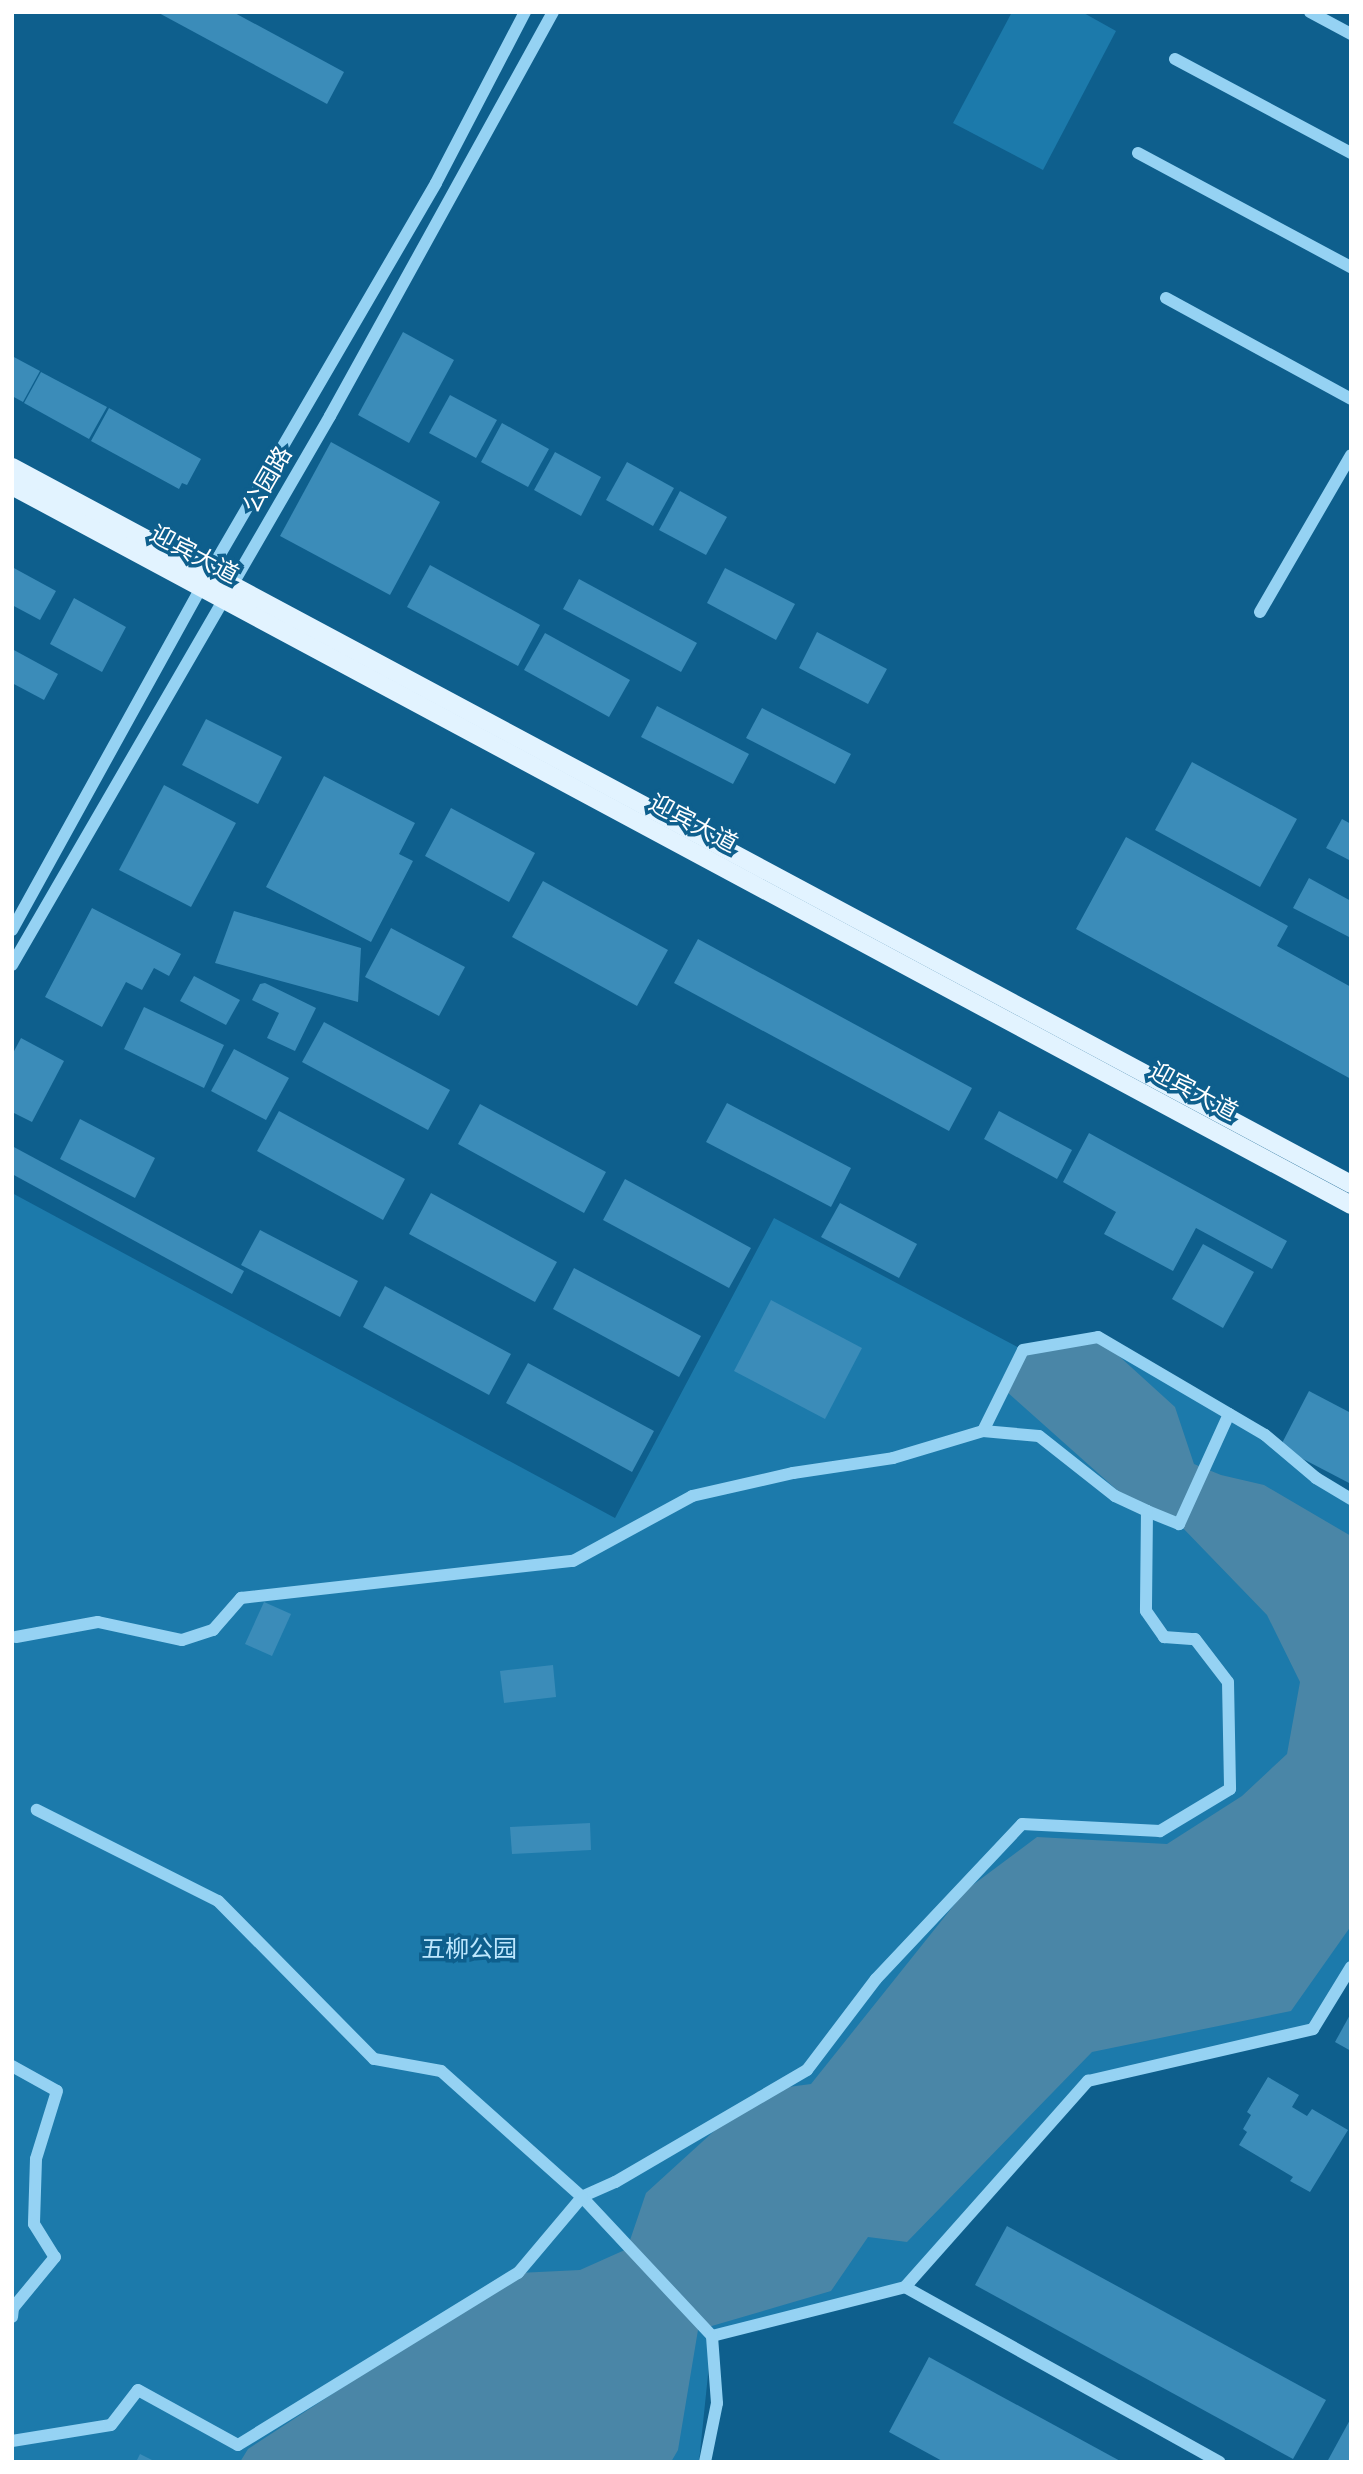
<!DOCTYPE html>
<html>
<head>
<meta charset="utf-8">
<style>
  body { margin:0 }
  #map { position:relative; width:1363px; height:2474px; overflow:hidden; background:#0e5f8d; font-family:Roboto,"Noto Sans SC",sans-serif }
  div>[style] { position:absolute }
  .green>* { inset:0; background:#1c7aab }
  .water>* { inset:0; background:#4a86a7 }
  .building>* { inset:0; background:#3b8cb9 }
  .minor>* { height:12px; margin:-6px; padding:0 6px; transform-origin:6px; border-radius:6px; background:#95d2f3 }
  .major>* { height:18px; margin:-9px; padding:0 9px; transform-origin:9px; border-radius:9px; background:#e2f3ff }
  span { translate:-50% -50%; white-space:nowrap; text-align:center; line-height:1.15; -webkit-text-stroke:7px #0e5f8d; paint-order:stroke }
  .street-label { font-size:24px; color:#fff }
  .park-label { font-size:24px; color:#bde7fe }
  .frame { position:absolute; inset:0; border:14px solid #fff; pointer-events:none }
</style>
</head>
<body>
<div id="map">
  <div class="green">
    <div style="clip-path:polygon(1012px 12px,1082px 12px,1116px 31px,1043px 170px,953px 123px)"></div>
    <div style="clip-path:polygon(12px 1193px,615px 1518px,774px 1218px,1023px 1350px,1098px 1337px,1265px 1435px,1351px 1499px,1351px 1967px,1313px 2029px,1088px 2081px,905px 2287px,712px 2336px,699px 2462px,12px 2462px)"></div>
  </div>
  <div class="water">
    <div style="clip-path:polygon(1098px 1337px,1175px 1407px,1194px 1464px,1221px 1475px,1264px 1485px,1351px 1536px,1351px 1926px,1291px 2011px,1092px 2052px,907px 2242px,868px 2237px,831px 2291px,698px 2330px,678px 2450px,671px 2462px,240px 2462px,248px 2449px,518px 2273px,580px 2270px,627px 2249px,646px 2193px,758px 2091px,811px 2084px,966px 1890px,1037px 1837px,1167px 1844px,1242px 1796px,1287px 1754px,1300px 1682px,1267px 1615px,1179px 1524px,1136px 1507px,1007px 1392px,1023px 1350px)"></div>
  </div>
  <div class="building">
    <div style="clip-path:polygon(157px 12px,233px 12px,344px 72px,327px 104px)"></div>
    <div style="clip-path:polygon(403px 332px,454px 360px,409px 443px,358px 415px)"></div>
    <div style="clip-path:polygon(12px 356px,40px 371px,23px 402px,12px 396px)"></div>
    <div style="clip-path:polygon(41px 372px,107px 407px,89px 439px,24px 403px)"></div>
    <div style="clip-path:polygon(450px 395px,497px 420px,476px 458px,429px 433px)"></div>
    <div style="clip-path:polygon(109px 408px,201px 459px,187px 485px,182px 483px,179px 489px,91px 441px)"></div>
    <div style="clip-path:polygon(502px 423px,549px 449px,528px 487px,481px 462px)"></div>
    <div style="clip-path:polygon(331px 442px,440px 502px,390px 595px,280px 536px)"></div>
    <div style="clip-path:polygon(555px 452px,601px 477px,581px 516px,534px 490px)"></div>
    <div style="clip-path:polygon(627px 462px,674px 488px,653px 526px,606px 500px)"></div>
    <div style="clip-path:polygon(680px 491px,727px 517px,706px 555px,659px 530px)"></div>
    <div style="clip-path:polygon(430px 565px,540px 625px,518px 666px,407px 607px)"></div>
    <div style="clip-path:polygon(12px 567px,56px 591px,40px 620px,12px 605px)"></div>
    <div style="clip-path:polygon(725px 568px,795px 604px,776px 640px,707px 603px)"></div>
    <div style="clip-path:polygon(579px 579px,697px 643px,681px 672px,563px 609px)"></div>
    <div style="clip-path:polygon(74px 598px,126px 627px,102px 672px,50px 644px)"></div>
    <div style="clip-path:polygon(817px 632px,887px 669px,868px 704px,799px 668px)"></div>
    <div style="clip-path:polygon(545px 633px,630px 680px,609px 717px,524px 670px)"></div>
    <div style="clip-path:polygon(12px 649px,58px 674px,44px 700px,12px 683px)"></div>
    <div style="clip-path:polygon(657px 706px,749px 754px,733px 784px,641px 737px)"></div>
    <div style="clip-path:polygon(762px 708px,851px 754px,835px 784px,746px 738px)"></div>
    <div style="clip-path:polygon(206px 719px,282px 757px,258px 804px,182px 765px)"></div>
    <div style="clip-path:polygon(1192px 762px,1297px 819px,1260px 887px,1155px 830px)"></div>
    <div style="clip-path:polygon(324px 776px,415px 823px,399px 854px,413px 861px,371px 942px,266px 887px)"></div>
    <div style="clip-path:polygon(164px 785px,236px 823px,191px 907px,119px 870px)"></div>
    <div style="clip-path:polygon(451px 808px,535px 853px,509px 902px,425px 856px)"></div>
    <div style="clip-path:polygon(1342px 819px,1351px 824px,1351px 861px,1326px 848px)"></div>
    <div style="clip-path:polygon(1126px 837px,1288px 926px,1277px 946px,1351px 987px,1351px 1079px,1076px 929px)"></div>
    <div style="clip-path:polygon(1309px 878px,1351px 901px,1351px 938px,1293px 908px)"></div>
    <div style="clip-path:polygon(543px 881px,668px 950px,637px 1006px,512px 937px)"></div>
    <div style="clip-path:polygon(92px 908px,181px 954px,169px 976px,154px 968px,142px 990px,126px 982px,102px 1027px,45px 997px)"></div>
    <div style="clip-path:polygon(234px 911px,361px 948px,358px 1002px,215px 963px)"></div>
    <div style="clip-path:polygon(391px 928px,465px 967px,439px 1016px,365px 977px)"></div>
    <div style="clip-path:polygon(698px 939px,972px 1088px,949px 1131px,674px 983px)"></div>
    <div style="clip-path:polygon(194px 976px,240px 1000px,226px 1025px,180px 1001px)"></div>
    <div style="clip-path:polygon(265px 983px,316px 1008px,295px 1051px,267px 1038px,279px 1013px,252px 1000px,260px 984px)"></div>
    <div style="clip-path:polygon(144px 1007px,224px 1045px,204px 1088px,124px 1049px)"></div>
    <div style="clip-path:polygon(324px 1022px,450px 1090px,428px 1130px,302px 1062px)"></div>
    <div style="clip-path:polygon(21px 1038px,64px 1061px,32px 1122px,12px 1112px,12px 1055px)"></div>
    <div style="clip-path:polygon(234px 1049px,289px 1078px,266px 1120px,211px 1091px)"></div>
    <div style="clip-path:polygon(727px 1103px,851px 1168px,831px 1207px,706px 1142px)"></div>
    <div style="clip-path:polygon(480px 1104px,606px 1172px,584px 1213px,458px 1144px)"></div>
    <div style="clip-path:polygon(279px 1111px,405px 1179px,383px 1220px,257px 1151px)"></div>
    <div style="clip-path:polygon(999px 1111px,1072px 1150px,1057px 1179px,984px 1139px)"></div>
    <div style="clip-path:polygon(80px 1119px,155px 1158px,135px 1198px,60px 1159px)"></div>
    <div style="clip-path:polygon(1089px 1133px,1287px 1241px,1272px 1269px,1196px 1228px,1173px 1271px,1104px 1234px,1116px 1212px,1063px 1182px)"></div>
    <div style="clip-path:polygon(12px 1146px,244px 1271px,232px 1294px,12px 1174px)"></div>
    <div style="clip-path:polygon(625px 1179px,751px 1248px,729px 1288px,603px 1220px)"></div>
    <div style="clip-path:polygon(431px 1193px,557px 1262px,535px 1302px,409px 1234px)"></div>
    <div style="clip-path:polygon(840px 1203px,917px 1244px,899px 1278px,821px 1237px)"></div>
    <div style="clip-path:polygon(260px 1230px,358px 1281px,340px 1317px,241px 1265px)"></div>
    <div style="clip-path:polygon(1203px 1244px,1254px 1272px,1223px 1328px,1172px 1299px)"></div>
    <div style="clip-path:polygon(574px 1268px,701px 1336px,679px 1377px,553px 1309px)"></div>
    <div style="clip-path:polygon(385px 1286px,511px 1354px,489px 1395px,363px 1327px)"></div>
    <div style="clip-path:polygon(771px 1300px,862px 1348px,825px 1419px,734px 1371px)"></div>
    <div style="clip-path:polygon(528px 1363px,654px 1431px,632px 1472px,506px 1403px)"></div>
    <div style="clip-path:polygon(1309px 1391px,1351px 1413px,1351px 1484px,1280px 1447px)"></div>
    <div style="clip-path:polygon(264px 1602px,291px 1614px,272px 1656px,245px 1644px)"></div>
    <div style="clip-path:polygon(553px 1665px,556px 1697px,504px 1703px,500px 1671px)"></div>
    <div style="clip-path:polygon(590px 1823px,591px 1850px,512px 1854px,510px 1827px)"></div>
    <div style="clip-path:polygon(1351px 2013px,1351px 2051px,1335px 2042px)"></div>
    <div style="clip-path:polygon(1268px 2077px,1299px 2095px,1292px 2107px,1307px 2116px,1312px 2109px,1348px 2130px,1310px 2192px,1290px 2181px,1293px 2177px,1239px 2145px,1247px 2132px,1243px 2129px,1251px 2115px,1247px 2112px)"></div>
    <div style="clip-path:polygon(1007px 2226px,1326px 2400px,1293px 2459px,975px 2285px)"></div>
    <div style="clip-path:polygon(929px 2357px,1122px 2462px,944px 2462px,889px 2432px)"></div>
    <div style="clip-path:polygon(1351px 2418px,1351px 2462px,1327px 2462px)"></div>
    <div style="clip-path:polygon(140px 2454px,156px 2462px,136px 2462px)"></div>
  </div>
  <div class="minor">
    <div style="left:1310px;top:12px;width:47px;rotate:28.2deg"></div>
    <div style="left:1175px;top:59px;width:200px;rotate:28.1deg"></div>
    <div style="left:1138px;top:153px;width:242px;rotate:28.2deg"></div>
    <div style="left:1166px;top:298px;width:211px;rotate:28.6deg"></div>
    <div style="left:1260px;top:612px;width:181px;rotate:-59.9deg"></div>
    <div style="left:12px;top:930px;width:392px;rotate:-61.1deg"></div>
    <div style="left:201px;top:587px;width:467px;rotate:-59.8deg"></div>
    <div style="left:436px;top:183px;width:193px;rotate:-62.5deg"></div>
    <div style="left:12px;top:965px;width:634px;rotate:-59.92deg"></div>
    <div style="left:330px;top:416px;width:461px;rotate:-61.1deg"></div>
    <div style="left:1229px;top:1414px;width:121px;rotate:114.4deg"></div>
    <div style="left:1179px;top:1524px;width:35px;rotate:-158deg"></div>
    <div style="left:1147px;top:1511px;width:100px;rotate:90.6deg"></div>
    <div style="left:1146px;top:1611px;width:32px;rotate:55deg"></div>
    <div style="left:1164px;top:1637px;width:31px;rotate:4deg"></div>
    <div style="left:1195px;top:1639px;width:54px;rotate:52.5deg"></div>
    <div style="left:1228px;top:1682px;width:107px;rotate:88.9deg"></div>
    <div style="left:1230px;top:1789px;width:82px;rotate:149deg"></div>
    <div style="left:1160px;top:1831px;width:138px;rotate:-177.1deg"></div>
    <div style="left:1022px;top:1824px;width:213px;rotate:133.3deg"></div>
    <div style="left:876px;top:1979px;width:114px;rotate:127.2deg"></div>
    <div style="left:807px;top:2070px;width:222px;rotate:149.7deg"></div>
    <div style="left:615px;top:2182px;width:36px;rotate:156deg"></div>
    <div style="left:582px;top:2197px;width:190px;rotate:46.9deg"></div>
    <div style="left:712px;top:2336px;width:199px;rotate:-14.2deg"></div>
    <div style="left:905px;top:2287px;width:276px;rotate:-48.4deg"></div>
    <div style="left:1088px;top:2081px;width:231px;rotate:-13deg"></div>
    <div style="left:1313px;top:2029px;width:73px;rotate:-58.5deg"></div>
    <div style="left:983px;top:1431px;width:56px;rotate:5.1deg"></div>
    <div style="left:1039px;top:1436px;width:97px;rotate:38.3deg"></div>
    <div style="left:1115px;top:1496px;width:35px;rotate:25deg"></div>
    <div style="left:16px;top:1637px;width:83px;rotate:-10.4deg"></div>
    <div style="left:98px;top:1622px;width:86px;rotate:12.1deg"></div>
    <div style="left:182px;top:1640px;width:33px;rotate:-18deg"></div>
    <div style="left:213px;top:1630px;width:43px;rotate:-48.8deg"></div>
    <div style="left:241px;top:1598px;width:334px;rotate:-6.4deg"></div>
    <div style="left:573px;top:1561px;width:136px;rotate:-28.6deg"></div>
    <div style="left:692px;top:1496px;width:104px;rotate:-12.8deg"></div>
    <div style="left:793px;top:1473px;width:101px;rotate:-8.5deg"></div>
    <div style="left:893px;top:1458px;width:94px;rotate:-16.7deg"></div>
    <div style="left:983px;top:1431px;width:90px;rotate:-63.7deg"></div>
    <div style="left:1023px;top:1350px;width:76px;rotate:-9.8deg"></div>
    <div style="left:1098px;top:1337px;width:194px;rotate:30.4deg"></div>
    <div style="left:1265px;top:1435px;width:67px;rotate:40.1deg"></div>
    <div style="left:1316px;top:1478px;width:41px;rotate:31deg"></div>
    <div style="left:12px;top:2066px;width:51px;rotate:29.1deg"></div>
    <div style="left:57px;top:2091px;width:71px;rotate:107.2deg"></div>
    <div style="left:36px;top:2159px;width:65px;rotate:91.8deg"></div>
    <div style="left:34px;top:2224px;width:39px;rotate:58deg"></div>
    <div style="left:55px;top:2257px;width:66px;rotate:129.5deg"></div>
    <div style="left:13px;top:2308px;width:9px;rotate:96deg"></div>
    <div style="left:905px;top:2287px;width:360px;rotate:29.1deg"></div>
    <div style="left:12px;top:2441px;width:100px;rotate:-9.2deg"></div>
    <div style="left:111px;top:2425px;width:44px;rotate:-52.4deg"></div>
    <div style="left:138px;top:2390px;width:114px;rotate:28.8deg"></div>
    <div style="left:238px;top:2445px;width:329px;rotate:-31.6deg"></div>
    <div style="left:518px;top:2273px;width:99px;rotate:-49.9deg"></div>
    <div style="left:582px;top:2197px;width:189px;rotate:-138.2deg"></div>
    <div style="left:441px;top:2071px;width:68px;rotate:-169.8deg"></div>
    <div style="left:374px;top:2059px;width:222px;rotate:-134.6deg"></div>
    <div style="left:218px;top:1901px;width:203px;rotate:-153.3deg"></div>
    <div style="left:705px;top:2462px;width:60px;rotate:-78.5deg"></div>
    <div style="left:717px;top:2403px;width:67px;rotate:-94.3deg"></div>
  </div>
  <div class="major">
    <div style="left:12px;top:467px;width:1519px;rotate:28.17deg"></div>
    <div style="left:12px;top:486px;width:1520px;rotate:28.23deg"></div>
  </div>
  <div class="street-label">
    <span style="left:268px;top:480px;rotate:-60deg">公园路</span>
    <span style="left:194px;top:555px;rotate:28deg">迎宾大道</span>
    <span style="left:693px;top:824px;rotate:28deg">迎宾大道</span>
    <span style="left:1193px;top:1092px;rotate:28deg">迎宾大道</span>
  </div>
  <div class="park-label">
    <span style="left:469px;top:1950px">五柳公园</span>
  </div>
  <div class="frame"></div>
</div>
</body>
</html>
